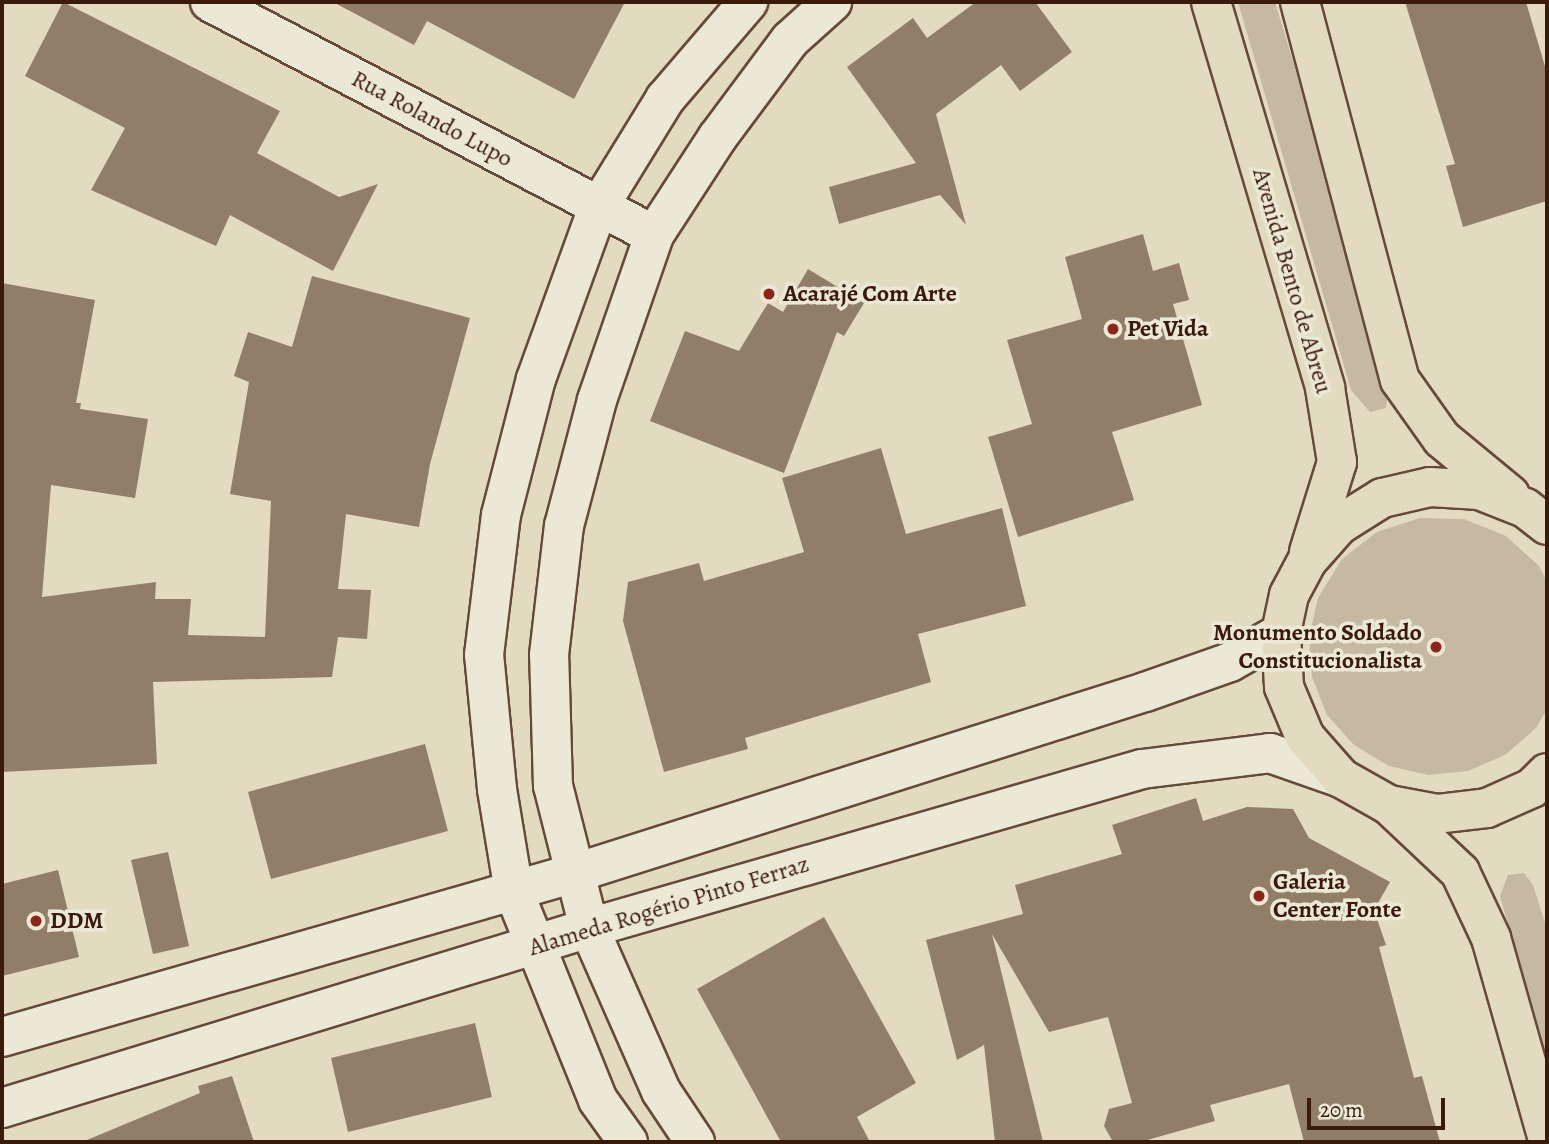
<!DOCTYPE html>
<html>
<head>
<meta charset="utf-8">
<style>
  body { margin:0 }
  #map { position:relative; width:1549px; height:1144px; overflow:hidden; background:#e2dbc0; font-family:Alegreya,serif }
  div>[style] { position:absolute }
  .green>* { inset:0; background:#c5baa1 }
  .building>* { inset:0; background:#917e69 }
  .roads { filter:drop-shadow(2px 0 #644a38) drop-shadow(-2px 0 #644a38) drop-shadow(0 2px #644a38) drop-shadow(0 -2px #644a38) }
  .minor>* { height:38px; margin:-19px; padding:0 19px; transform-origin:19px; border-radius:19px; background:#ece8d6 }
  .major>* { height:38px; margin:-19px; padding:0 19px; transform-origin:19px; border-radius:19px; background:#e2dbc0 }
  .dots>* { width:19px; height:19px; translate:-50% -50%; box-sizing:border-box; border:4px solid #ece8d6; border-radius:50% }
  span { translate:-50% -50%; white-space:nowrap; text-align:center; line-height:1.15; -webkit-text-stroke:7px #ece8d6; paint-order:stroke }
  .street-label { font-size:24px; color:#3a1a0b }
  .poi-label { font-size:24px; color:#3a1a0b; font-weight:700 }
  .left { translate:0 -50%; text-align:left }
  .right { translate:-100% -50%; text-align:right }
  .frame { position:absolute; inset:0; border:4px solid #3a1a0b; pointer-events:none }
  .scale { position:absolute; left:1307px; top:1098px; width:138px; height:32px; box-sizing:border-box; border:4px solid #3a1a0b; border-top:0; padding-left:9px; font-size:21px; line-height:24px; white-space:nowrap; color:#3a1a0b; -webkit-text-stroke:5px #ece8d6; paint-order:stroke }
</style>
</head>
<body>
<div id="map">
  <div class="green">
    <div style="clip-path:polygon(1238px 2px,1275px 2px,1390px 382px,1386px 408px,1370px 412px,1351px 390px)"></div>
    <div style="clip-path:polygon(1420px 518px,1464px 519px,1506px 536px,1539px 566px,1547px 582px,1547px 709px,1536px 728px,1505px 755px,1468px 771px,1428px 775px,1389px 766px,1354px 745px,1327px 715px,1312px 677px,1309px 637px,1318px 598px,1342px 559px,1377px 532px)"></div>
    <div style="clip-path:polygon(1524px 873px,1533px 885px,1547px 929px,1547px 1059px,1500px 896px,1508px 875px)"></div>
  </div>
  <div class="building">
    <div style="clip-path:polygon(63px 2px,280px 111px,257px 153px,339px 197px,378px 184px,333px 271px,230px 215px,216px 246px,91px 190px,125px 128px,25px 76px)"></div>
    <div style="clip-path:polygon(333px 2px,625px 2px,574px 99px,427px 21px,414px 45px)"></div>
    <div style="clip-path:polygon(976px 2px,1035px 2px,1072px 52px,1020px 91px,1001px 65px,936px 114px,966px 225px,940px 195px,839px 224px,829px 187px,916px 163px,847px 67px,913px 18px,927px 38px)"></div>
    <div style="clip-path:polygon(1405px 2px,1526px 2px,1547px 73px,1547px 201px,1463px 227px,1446px 166px,1455px 164px)"></div>
    <div style="clip-path:polygon(1143px 234px,1153px 271px,1179px 263px,1189px 300px,1173px 304px,1202px 405px,1112px 432px,1134px 500px,1018px 537px,988px 437px,1032px 424px,1007px 340px,1082px 319px,1065px 257px)"></div>
    <div style="clip-path:polygon(808px 269px,864px 303px,844px 336px,837px 332px,784px 473px,650px 421px,685px 331px,739px 351px,768px 303px,783px 312px)"></div>
    <div style="clip-path:polygon(312px 276px,470px 318px,430px 464px,419px 527px,346px 514px,338px 589px,371px 590px,367px 639px,338px 637px,332px 677px,153px 682px,157px 764px,2px 772px,2px 283px,95px 300px,76px 403px,81px 403px,80px 409px,148px 419px,135px 498px,51px 485px,42px 597px,156px 582px,155px 599px,191px 599px,188px 635px,265px 637px,271px 501px,230px 494px,249px 382px,234px 376px,248px 332px,292px 347px)"></div>
    <div style="clip-path:polygon(881px 448px,906px 534px,1002px 508px,1026px 606px,918px 634px,931px 682px,745px 738px,748px 749px,664px 772px,623px 621px,628px 582px,699px 563px,704px 581px,804px 552px,782px 478px)"></div>
    <div style="clip-path:polygon(425px 744px,448px 831px,271px 879px,248px 792px)"></div>
    <div style="clip-path:polygon(1196px 798px,1203px 821px,1247px 807px,1293px 809px,1309px 838px,1390px 882px,1374px 910px,1386px 945px,1379px 947px,1414px 1078px,1422px 1076px,1440px 1142px,1304px 1142px,1289px 1084px,1210px 1105px,1215px 1121px,1140px 1142px,1113px 1142px,1104px 1126px,1109px 1109px,1132px 1103px,1108px 1017px,1049px 1032px,992px 934px,1043px 1142px,995px 1142px,984px 1045px,957px 1060px,926px 940px,1023px 914px,1015px 885px,1122px 854px,1112px 825px)"></div>
    <div style="clip-path:polygon(168px 852px,189px 946px,153px 954px,131px 860px)"></div>
    <div style="clip-path:polygon(58px 870px,79px 957px,2px 976px,2px 884px)"></div>
    <div style="clip-path:polygon(824px 917px,916px 1083px,857px 1117px,870px 1142px,781px 1142px,697px 989px)"></div>
    <div style="clip-path:polygon(475px 1023px,492px 1097px,348px 1132px,331px 1058px)"></div>
    <div style="clip-path:polygon(232px 1076px,254px 1142px,82px 1142px,200px 1093px,198px 1086px)"></div>
  </div>
  <div class="roads">
    <div class="minor">
      <div style="left:210px;top:2px;width:501px;rotate:27.69deg"></div>
      <div style="left:2px;top:1037px;width:596px;rotate:-15.97deg"></div>
      <div style="left:575px;top:873px;width:598px;rotate:-17.62deg"></div>
      <div style="left:1145px;top:692px;width:90px;rotate:-19.4deg"></div>
      <div style="left:1230px;top:662px;width:59px;rotate:-29.6deg"></div>
      <div style="left:2px;top:1108px;width:614px;rotate:-17.05deg"></div>
      <div style="left:589px;top:928px;width:575px;rotate:-16.04deg"></div>
      <div style="left:1142px;top:769px;width:129px;rotate:-7.1deg"></div>
      <div style="left:1270px;top:753px;width:75px;rotate:19.4deg"></div>
      <div style="left:628px;top:1142px;width:52px;rotate:-125.5deg"></div>
      <div style="left:598px;top:1100px;width:224px;rotate:-112deg"></div>
      <div style="left:514px;top:892px;width:104px;rotate:-99.4deg"></div>
      <div style="left:497px;top:789px;width:135px;rotate:-95.5deg"></div>
      <div style="left:484px;top:655px;width:141px;rotate:-83.1deg"></div>
      <div style="left:501px;top:515px;width:140px;rotate:-75.6deg"></div>
      <div style="left:536px;top:379px;width:182px;rotate:-70.1deg"></div>
      <div style="left:598px;top:208px;width:128px;rotate:-58.4deg"></div>
      <div style="left:665px;top:99px;width:128px;rotate:-49.4deg"></div>
      <div style="left:695px;top:1142px;width:61px;rotate:-123.7deg"></div>
      <div style="left:661px;top:1091px;width:178px;rotate:-113.8deg"></div>
      <div style="left:589px;top:928px;width:146px;rotate:-104.2deg"></div>
      <div style="left:553px;top:786px;width:131px;rotate:-91.7deg"></div>
      <div style="left:549px;top:655px;width:130px;rotate:-83.4deg"></div>
      <div style="left:564px;top:526px;width:130px;rotate:-75.3deg"></div>
      <div style="left:597px;top:400px;width:175px;rotate:-70.9deg"></div>
      <div style="left:654px;top:235px;width:116px;rotate:-57deg"></div>
      <div style="left:717px;top:138px;width:122px;rotate:-53.3deg"></div>
      <div style="left:790px;top:40px;width:57px;rotate:-42.1deg"></div>
    </div>
    <div class="major">
      <div style="left:1211px;top:2px;width:402px;rotate:73.5deg"></div>
      <div style="left:1325px;top:388px;width:75px;rotate:80.8deg"></div>
      <div style="left:1337px;top:462px;width:94px;rotate:107.3deg"></div>
      <div style="left:1300px;top:2px;width:391px;rotate:75.2deg"></div>
      <div style="left:1400px;top:380px;width:72px;rotate:54.6deg"></div>
      <div style="left:1442px;top:439px;width:88px;rotate:39.5deg"></div>
      <div style="left:1547px;top:525px;width:28px;rotate:-142deg"></div>
      <div style="left:1525px;top:508px;width:49px;rotate:-158.6deg"></div>
      <div style="left:1479px;top:490px;width:49px;rotate:-176.5deg"></div>
      <div style="left:1430px;top:487px;width:49px;rotate:167.1deg"></div>
      <div style="left:1382px;top:498px;width:51px;rotate:147.9deg"></div>
      <div style="left:1339px;top:525px;width:48px;rotate:131.6deg"></div>
      <div style="left:1307px;top:561px;width:38px;rotate:118deg"></div>
      <div style="left:1289px;top:595px;width:39px;rotate:102deg"></div>
      <div style="left:1281px;top:633px;width:54px;rotate:86.8deg"></div>
      <div style="left:1284px;top:687px;width:54px;rotate:67.2deg"></div>
      <div style="left:1305px;top:737px;width:55px;rotate:48.7deg"></div>
      <div style="left:1341px;top:778px;width:55px;rotate:29.4deg"></div>
      <div style="left:1389px;top:805px;width:49px;rotate:10.6deg"></div>
      <div style="left:1437px;top:814px;width:50px;rotate:-6.8deg"></div>
      <div style="left:1487px;top:808px;width:49px;rotate:-24deg"></div>
      <div style="left:1532px;top:788px;width:21px;rotate:-45deg"></div>
      <div style="left:1389px;top:805px;width:98px;rotate:43.3deg"></div>
      <div style="left:1460px;top:872px;width:73px;rotate:64.8deg"></div>
      <div style="left:1491px;top:938px;width:206px;rotate:74.2deg"></div>
    </div>
  </div>
  <div class="dots">
    <div style="left:769px;top:294px;background:#8f2418"></div>
    <div style="left:1113px;top:329px;background:#8f2418"></div>
    <div style="left:1436px;top:647px;background:#8f2418"></div>
    <div style="left:1259px;top:896px;background:#8f2418"></div>
    <div style="left:36px;top:921px;background:#8f2418"></div>
  </div>
  <div class="street-label">
    <span style="left:432px;top:119px;rotate:28deg">Rua Rolando Lupo</span>
    <span style="left:1292px;top:281px;rotate:74deg">Avenida Bento de Abreu</span>
    <span style="left:669px;top:906px;rotate:-17deg">Alameda Rogério Pinto Ferraz</span>
  </div>
  <div class="poi-label">
    <span class="left" style="left:783px;top:294px">Acarajé Com Arte</span>
    <span class="left" style="left:1127px;top:329px">Pet Vida</span>
    <span class="right" style="left:1422px;top:647px">Monumento Soldado<br>Constitucionalista</span>
    <span class="left" style="left:1273px;top:896px">Galeria<br>Center Fonte</span>
    <span class="left" style="left:50px;top:921px">DDM</span>
  </div>
  <div class="frame"></div>
  <div class="scale">20 m</div>
</div>
</body>
</html>
